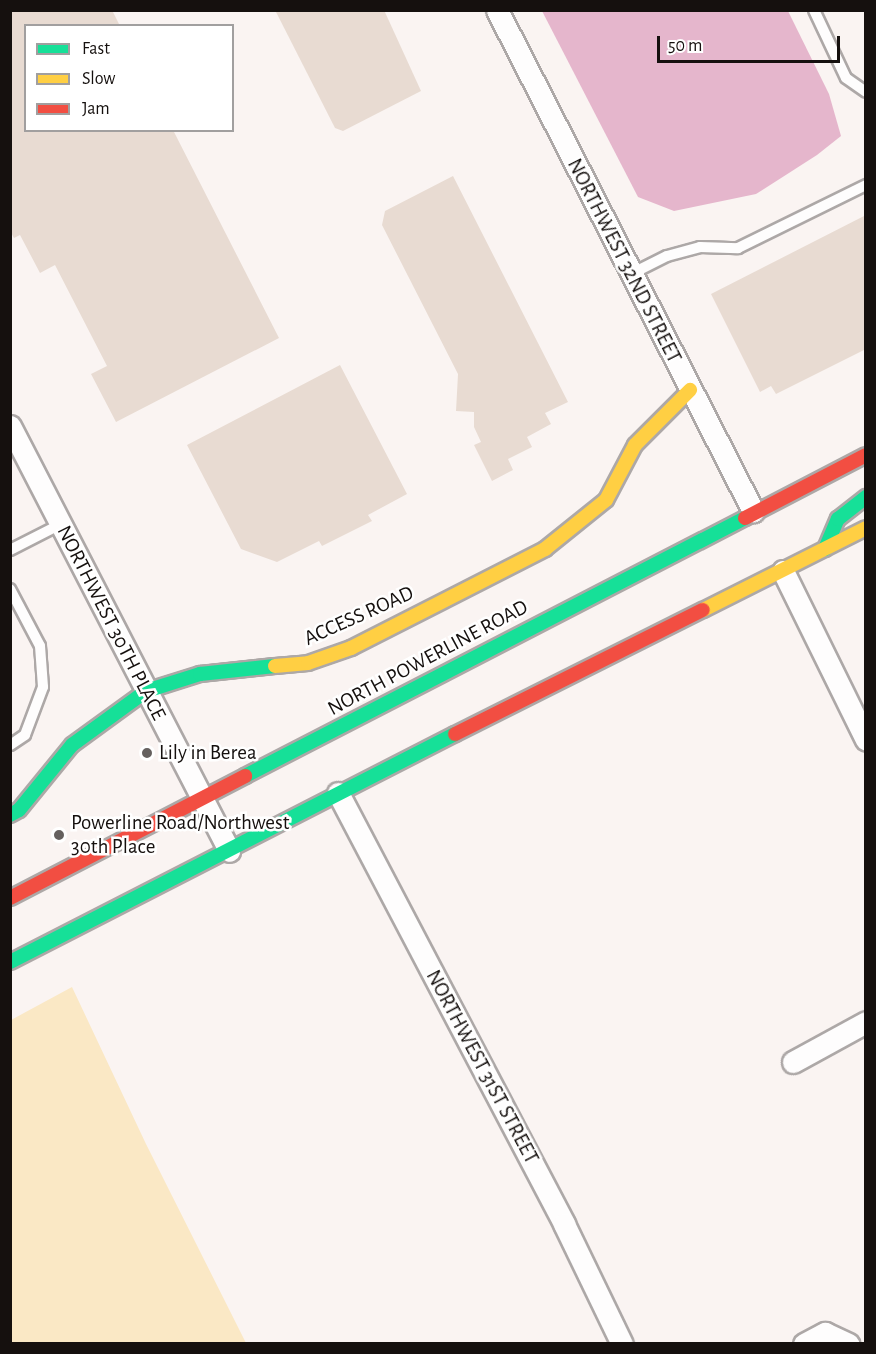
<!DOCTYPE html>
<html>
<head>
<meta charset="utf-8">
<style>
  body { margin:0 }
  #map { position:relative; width:876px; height:1354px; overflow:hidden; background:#faf4f2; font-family:"Alegreya Sans",sans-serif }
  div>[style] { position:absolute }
  .green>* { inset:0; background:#fae8c5 }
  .water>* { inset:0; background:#e5b6cc }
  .building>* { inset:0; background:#e8dbd2 }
  .roads { filter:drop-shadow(2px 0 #ada8a7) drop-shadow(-2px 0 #ada8a7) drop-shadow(0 2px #ada8a7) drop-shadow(0 -2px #ada8a7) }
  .lane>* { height:10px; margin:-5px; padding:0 5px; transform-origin:5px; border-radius:5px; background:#fefdfd }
  .street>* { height:21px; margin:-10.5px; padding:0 10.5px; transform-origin:10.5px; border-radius:10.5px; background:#fefdfd }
  .fast>* { height:14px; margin:-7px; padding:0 7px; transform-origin:7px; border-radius:7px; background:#16e098 }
  .slow>* { height:14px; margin:-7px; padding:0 7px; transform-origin:7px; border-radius:7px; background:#ffcf43 }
  .jam>* { height:14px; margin:-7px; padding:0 7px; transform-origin:7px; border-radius:7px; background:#f24e42 }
  .dots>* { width:16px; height:16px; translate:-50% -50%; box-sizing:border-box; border:3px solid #fff; border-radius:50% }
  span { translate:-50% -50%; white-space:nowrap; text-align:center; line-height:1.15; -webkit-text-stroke:5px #fff; paint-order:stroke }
  .street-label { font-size:21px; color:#15100e }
  .poi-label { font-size:21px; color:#15100e }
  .left { translate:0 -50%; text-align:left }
  .frame { position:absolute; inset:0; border:12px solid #15100e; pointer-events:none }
  .legend { position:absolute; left:24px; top:24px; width:210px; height:108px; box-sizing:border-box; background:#fff; border:2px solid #a19f9f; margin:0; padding:8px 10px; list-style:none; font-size:18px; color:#15100e }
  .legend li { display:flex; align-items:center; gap:12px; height:30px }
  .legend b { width:30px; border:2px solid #a19f9f }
  .scale { position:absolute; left:657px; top:36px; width:183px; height:27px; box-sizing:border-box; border:3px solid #15100e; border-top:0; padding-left:8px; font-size:18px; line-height:21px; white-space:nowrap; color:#15100e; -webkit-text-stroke:4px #fff; paint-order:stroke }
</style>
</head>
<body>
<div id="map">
  <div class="green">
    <div style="clip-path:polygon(72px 987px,146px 1144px,246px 1343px,11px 1343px,11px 1020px)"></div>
  </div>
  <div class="water">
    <div style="clip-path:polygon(542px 11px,788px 11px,829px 94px,841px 136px,817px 155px,756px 194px,674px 211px,638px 197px)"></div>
  </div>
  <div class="building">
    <div style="clip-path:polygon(10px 10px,112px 10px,120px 26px,26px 26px,26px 130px,173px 130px,279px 338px,116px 422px,91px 374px,107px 366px,55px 265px,40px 273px,20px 235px,14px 238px,10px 231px)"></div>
    <div style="clip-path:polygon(275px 10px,384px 10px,421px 91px,343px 131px,335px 128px)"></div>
    <div style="clip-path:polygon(453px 176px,568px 402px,545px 413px,551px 424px,527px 437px,532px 447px,508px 459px,513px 470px,492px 481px,474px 445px,481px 442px,474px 427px,474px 412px,456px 411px,458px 374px,382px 225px,385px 211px)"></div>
    <div style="clip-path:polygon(866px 215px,866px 349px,776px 394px,771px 386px,760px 392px,711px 294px)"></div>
    <div style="clip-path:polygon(340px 365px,407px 494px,368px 515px,372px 521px,322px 546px,319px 541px,277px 562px,241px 549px,187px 445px)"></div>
  </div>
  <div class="roads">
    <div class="lane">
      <div style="left:814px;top:10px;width:75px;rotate:64.8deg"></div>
      <div style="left:846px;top:78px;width:24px;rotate:35deg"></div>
      <div style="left:631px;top:274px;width:40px;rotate:-26.6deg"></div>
      <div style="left:667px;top:256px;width:34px;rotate:-15deg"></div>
      <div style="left:700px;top:247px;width:38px;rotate:2deg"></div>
      <div style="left:738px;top:248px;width:143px;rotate:-26.2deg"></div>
      <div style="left:10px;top:550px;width:57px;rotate:-27deg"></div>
      <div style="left:10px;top:589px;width:64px;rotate:62.2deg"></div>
      <div style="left:40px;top:646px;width:41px;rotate:85.8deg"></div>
      <div style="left:43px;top:687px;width:51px;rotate:110.6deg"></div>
      <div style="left:25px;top:735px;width:18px;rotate:146deg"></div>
    </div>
    <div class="street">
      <div style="left:497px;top:10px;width:563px;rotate:62.93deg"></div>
      <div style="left:10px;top:426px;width:478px;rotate:62.7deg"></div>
      <div style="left:783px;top:571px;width:188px;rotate:63.8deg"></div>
      <div style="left:338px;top:793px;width:487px;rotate:62.3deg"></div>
      <div style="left:564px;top:1224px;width:133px;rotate:64.2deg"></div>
      <div style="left:793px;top:1062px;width:83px;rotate:-28.7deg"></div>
      <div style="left:804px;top:1344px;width:24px;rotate:-28deg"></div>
      <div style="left:825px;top:1333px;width:26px;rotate:25deg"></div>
    </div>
    <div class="fast">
      <div style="left:825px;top:549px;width:33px;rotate:-67deg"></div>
      <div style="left:838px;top:519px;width:36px;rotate:-38deg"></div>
      <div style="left:245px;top:776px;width:563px;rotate:-27.29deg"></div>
      <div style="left:10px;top:815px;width:10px;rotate:-29deg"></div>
      <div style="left:19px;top:810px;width:84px;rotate:-50.8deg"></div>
      <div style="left:72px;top:745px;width:92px;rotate:-36.1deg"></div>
      <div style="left:146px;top:691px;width:57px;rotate:-17.5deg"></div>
      <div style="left:200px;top:674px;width:75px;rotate:-6.1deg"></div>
      <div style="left:10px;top:962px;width:500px;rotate:-27.13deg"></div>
    </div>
    <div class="slow">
      <div style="left:703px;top:610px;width:182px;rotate:-26.7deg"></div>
      <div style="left:275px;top:666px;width:33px;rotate:-5deg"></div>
      <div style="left:308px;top:663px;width:46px;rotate:-19.2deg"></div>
      <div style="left:351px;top:648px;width:218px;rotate:-27deg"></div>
      <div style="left:545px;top:549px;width:78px;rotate:-38.8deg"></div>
      <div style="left:606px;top:500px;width:62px;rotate:-62.2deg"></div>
      <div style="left:635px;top:445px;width:78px;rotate:-45deg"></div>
    </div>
    <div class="jam">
      <div style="left:745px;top:518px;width:136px;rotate:-27.5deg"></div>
      <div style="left:455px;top:734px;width:277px;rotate:-26.6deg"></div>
      <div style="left:10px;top:898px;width:265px;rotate:-27.4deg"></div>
    </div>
  </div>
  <div class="dots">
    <div style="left:147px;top:753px;background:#65605e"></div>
    <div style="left:59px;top:835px;background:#65605e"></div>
  </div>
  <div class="street-label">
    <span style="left:624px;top:261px;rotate:63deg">NORTHWEST 32ND STREET</span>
    <span style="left:359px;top:616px;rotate:-24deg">ACCESS ROAD</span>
    <span style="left:111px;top:623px;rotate:63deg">NORTHWEST 30TH PLACE</span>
    <span style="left:428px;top:658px;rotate:-28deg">NORTH POWERLINE ROAD</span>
    <span style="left:482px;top:1067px;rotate:62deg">NORTHWEST 31ST STREET</span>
  </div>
  <div class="poi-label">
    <span class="left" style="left:159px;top:753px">Lily in Berea</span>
    <span class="left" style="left:71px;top:835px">Powerline Road/Northwest<br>30th Place</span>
  </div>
  <div class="frame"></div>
  <ul class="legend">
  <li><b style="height:8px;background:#16e098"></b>Fast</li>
  <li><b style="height:8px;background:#ffcf43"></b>Slow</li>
  <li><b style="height:8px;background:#f24e42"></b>Jam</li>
  </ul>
  <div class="scale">50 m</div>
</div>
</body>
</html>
